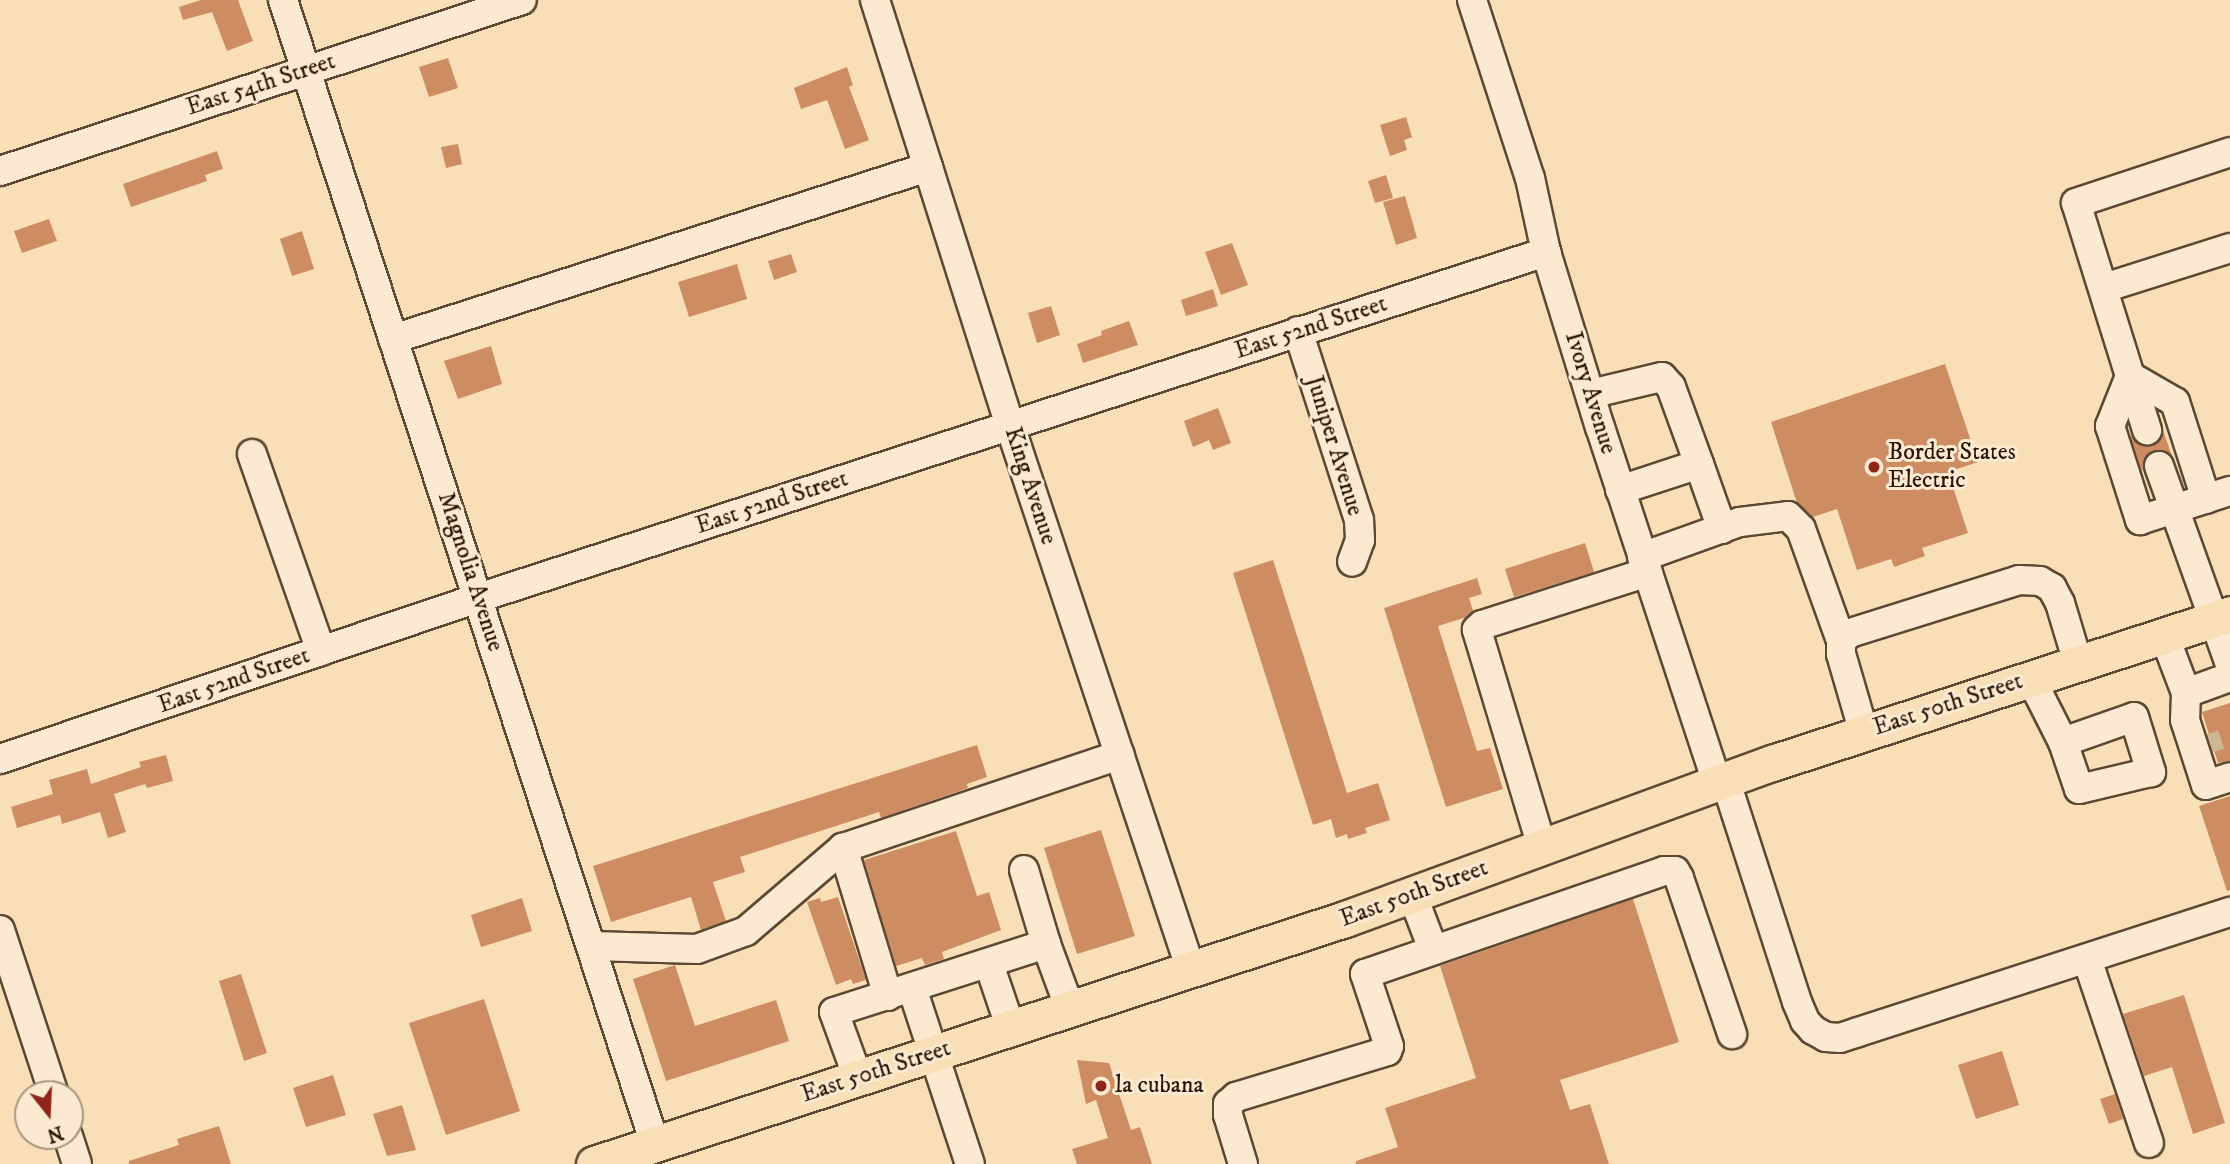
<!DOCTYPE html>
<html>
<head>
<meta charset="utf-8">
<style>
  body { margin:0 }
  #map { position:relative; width:2230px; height:1164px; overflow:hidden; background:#f9dfb8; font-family:"IM FELL DW Pica",serif }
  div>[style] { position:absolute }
  .building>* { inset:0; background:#ce8c62 }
  .minor-tunnel>* { height:28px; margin-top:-14px; transform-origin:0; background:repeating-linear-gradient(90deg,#cfb795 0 28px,transparent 0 42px) }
  .roads { filter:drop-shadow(2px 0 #5d4833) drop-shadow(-2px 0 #5d4833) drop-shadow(0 2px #5d4833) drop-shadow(0 -2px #5d4833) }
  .minor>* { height:28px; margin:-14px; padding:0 14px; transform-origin:14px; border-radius:14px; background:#fbead1 }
  .major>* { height:35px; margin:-17.5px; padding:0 17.5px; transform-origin:17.5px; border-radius:17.5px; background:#f9dfb8 }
  .dots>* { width:19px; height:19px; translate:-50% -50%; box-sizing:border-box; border:4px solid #fbead1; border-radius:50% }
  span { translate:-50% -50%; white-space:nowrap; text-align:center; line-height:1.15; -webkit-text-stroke:6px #fbead1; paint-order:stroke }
  .street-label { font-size:24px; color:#291507 }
  .poi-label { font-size:24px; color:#291507 }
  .left { translate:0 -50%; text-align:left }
  .north { position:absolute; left:14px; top:1080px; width:70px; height:70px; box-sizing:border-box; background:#fbead1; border:2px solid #a79580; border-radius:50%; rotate:162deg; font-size:19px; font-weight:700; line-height:28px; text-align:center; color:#291507 }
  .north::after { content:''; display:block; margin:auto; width:24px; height:32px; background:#8f2418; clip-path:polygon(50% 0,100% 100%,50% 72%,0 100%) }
</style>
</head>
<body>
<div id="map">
  <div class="building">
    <div style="clip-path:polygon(201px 0,238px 0,253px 41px,227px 51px,212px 12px,183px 20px,179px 7px)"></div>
    <div style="clip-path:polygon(448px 58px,458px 88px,429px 97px,419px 67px)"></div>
    <div style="clip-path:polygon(847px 67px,853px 85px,849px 87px,869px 140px,845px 149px,827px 100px,801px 109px,794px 88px)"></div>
    <div style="clip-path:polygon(1406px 117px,1412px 137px,1404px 140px,1407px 150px,1390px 156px,1380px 125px)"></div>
    <div style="clip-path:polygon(458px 144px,462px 164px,446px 168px,441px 147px)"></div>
    <div style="clip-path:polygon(217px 151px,223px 169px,205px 175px,207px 181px,131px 207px,123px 184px)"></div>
    <div style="clip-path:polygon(1386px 175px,1393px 198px,1375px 203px,1368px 181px)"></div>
    <div style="clip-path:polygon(1405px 196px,1417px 238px,1396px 245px,1383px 202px)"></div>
    <div style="clip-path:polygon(49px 219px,57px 241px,22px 253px,14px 231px)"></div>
    <div style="clip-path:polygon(302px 231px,314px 269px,292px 276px,280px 239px)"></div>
    <div style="clip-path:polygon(1232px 243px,1248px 285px,1221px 295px,1205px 252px)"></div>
    <div style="clip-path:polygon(791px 254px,797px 272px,774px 280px,768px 261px)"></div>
    <div style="clip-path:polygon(737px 264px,747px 299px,689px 317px,678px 282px)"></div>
    <div style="clip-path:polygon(1213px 289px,1218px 306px,1186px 316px,1181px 300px)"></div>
    <div style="clip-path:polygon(1051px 306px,1060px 335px,1037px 343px,1028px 313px)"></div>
    <div style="clip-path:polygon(1129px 321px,1138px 345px,1083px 363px,1077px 344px,1102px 335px,1101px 331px)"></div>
    <div style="clip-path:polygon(491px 346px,502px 384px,458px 399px,444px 361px)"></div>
    <div style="clip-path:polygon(1945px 364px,1978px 462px,1948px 472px,1968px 533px,1922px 548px,1925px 556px,1894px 567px,1891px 559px,1857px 570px,1837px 509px,1813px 517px,1797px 503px,1771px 422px)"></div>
    <div style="clip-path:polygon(1218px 408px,1231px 443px,1213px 450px,1209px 440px,1193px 447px,1184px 421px)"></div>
    <div style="clip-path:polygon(2163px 430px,2172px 456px,2163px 450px,2153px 451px,2146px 456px,2142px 472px,2130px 435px,2143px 446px,2151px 446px,2160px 441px)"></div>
    <div style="clip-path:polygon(1585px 543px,1594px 572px,1514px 597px,1505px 569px)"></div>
    <div style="clip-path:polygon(1273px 560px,1347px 793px,1378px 783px,1390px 820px,1365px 828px,1367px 833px,1348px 839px,1347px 834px,1336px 838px,1331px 819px,1313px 825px,1233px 573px)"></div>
    <div style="clip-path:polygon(1477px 578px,1482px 594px,1469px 598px,1473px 611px,1467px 617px,1438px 626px,1477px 751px,1490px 748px,1503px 789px,1446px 807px,1384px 608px)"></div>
    <div style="clip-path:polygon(2230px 703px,2230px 761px,2218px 763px,2202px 712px)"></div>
    <div style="clip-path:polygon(977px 745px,987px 777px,967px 784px,968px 788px,881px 818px,879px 812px,740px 857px,745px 872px,713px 882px,726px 921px,701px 930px,691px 897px,611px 922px,593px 866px)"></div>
    <div style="clip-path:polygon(166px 755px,173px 781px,147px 788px,145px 784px,114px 794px,126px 832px,108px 838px,100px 812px,62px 824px,60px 815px,17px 828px,11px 807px,53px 794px,49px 780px,87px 769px,91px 784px,141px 767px,139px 762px)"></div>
    <div style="clip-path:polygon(2230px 796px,2230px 890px,2227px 891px,2199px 806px)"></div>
    <div style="clip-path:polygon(1101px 830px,1135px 936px,1077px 954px,1044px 848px)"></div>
    <div style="clip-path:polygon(956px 831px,977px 896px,989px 892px,1001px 930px,942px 952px,944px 959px,925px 965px,922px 958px,896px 966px,864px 860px)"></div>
    <div style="clip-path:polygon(838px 897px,866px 980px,853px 984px,851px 979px,836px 985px,807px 902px,820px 898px,821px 902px)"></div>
    <div style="clip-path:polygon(522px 898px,532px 931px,481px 947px,471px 915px)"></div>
    <div style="clip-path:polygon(1633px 899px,1679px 1042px,1560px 1080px,1570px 1110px,1590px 1104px,1609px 1164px,1356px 1164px,1356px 1161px,1398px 1147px,1385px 1108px,1476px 1078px,1440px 966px)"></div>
    <div style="clip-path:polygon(675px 965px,695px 1026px,776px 1000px,789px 1041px,666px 1081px,633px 979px)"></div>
    <div style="clip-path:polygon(241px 974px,267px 1053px,244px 1061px,219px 981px)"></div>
    <div style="clip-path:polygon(2184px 995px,2225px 1123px,2193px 1134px,2172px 1067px,2144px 1076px,2123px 1014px)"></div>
    <div style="clip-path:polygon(484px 999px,520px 1111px,446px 1135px,409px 1023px)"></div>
    <div style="clip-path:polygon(2002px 1051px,2019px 1105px,1976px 1119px,1958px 1065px)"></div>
    <div style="clip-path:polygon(1077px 1060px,1109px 1063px,1131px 1130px,1140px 1127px,1152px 1164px,1077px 1164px,1072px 1149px,1108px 1138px,1096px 1100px,1086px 1104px)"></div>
    <div style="clip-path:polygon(333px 1075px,346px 1115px,306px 1127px,293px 1088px)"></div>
    <div style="clip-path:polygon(2115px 1094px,2123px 1119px,2109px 1124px,2100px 1099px)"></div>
    <div style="clip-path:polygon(402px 1105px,416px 1150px,387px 1156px,373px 1114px)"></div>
    <div style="clip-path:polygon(219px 1126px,231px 1164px,129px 1164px,129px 1161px,179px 1145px,177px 1139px)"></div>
  </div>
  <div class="minor-tunnel">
    <div style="left:2205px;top:735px;width:19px;rotate:72deg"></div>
  </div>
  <div class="roads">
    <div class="minor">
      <div style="left:283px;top:0;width:1203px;rotate:71.99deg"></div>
      <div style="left:875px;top:0;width:447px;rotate:72.4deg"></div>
      <div style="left:1010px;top:426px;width:573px;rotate:71.6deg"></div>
      <div style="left:1472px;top:0;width:187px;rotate:72deg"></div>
      <div style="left:1530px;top:178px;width:76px;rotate:77.8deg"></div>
      <div style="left:1546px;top:252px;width:183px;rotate:72.9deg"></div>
      <div style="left:1600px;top:427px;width:375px;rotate:71.8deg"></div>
      <div style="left:0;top:171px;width:549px;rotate:-18.14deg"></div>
      <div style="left:2104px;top:288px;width:132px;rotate:-17.6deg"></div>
      <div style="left:1298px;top:331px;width:199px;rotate:72.1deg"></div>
      <div style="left:1359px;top:520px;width:20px;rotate:87deg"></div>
      <div style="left:1360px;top:540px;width:23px;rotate:110deg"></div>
      <div style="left:393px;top:339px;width:562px;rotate:-17.82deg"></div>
      <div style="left:2130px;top:376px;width:54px;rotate:111.8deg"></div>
      <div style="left:2110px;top:426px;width:99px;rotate:72.3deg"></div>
      <div style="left:2140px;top:520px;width:95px;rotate:-17.9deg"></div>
      <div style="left:2130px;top:376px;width:57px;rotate:72.5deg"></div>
      <div style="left:1590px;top:394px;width:74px;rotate:-13.3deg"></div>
      <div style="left:1662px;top:377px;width:13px;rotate:48deg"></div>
      <div style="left:1671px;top:387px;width:82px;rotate:70deg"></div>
      <div style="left:252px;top:454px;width:209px;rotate:70.7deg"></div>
      <div style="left:2159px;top:466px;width:210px;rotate:70.3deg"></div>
      <div style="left:1620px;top:490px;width:83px;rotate:-18.2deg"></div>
      <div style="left:1699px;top:464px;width:69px;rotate:70.5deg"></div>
      <div style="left:2206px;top:499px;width:102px;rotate:-107.7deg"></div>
      <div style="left:2175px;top:402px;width:52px;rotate:-150deg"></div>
      <div style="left:2130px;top:376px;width:181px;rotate:-107.3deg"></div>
      <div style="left:2076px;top:203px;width:162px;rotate:-18.3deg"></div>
      <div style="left:1642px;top:557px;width:104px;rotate:-19.7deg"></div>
      <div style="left:1740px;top:522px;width:48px;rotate:-7.1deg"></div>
      <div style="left:1788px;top:516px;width:18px;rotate:45deg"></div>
      <div style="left:1801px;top:529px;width:119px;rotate:70.3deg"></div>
      <div style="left:2164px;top:635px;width:62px;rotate:69.2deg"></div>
      <div style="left:2186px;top:693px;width:47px;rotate:-20deg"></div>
      <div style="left:2031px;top:679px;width:71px;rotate:63.1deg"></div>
      <div style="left:2063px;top:742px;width:75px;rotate:-19.4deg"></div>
      <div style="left:2134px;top:717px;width:58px;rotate:72.8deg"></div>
      <div style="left:2151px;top:772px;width:74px;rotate:166.7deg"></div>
      <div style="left:2079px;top:789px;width:50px;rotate:-108.8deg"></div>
      <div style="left:2186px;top:693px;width:27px;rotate:92deg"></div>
      <div style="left:2185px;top:720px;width:68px;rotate:72.1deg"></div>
      <div style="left:2206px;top:785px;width:25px;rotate:-18deg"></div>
      <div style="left:1864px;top:733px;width:82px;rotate:-106.2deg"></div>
      <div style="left:1841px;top:654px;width:13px;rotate:-90deg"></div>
      <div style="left:1841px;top:641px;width:12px;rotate:-42deg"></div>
      <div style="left:1850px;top:633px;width:177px;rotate:-17.4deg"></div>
      <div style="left:2019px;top:580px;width:21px;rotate:3deg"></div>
      <div style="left:2040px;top:581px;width:14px;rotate:30deg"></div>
      <div style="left:2052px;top:588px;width:17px;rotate:62deg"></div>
      <div style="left:2060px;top:603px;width:63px;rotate:73.3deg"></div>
      <div style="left:0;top:759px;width:504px;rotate:-18.61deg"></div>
      <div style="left:478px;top:598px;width:1123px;rotate:-17.95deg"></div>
      <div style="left:1725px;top:779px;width:234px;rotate:72.1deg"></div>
      <div style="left:1797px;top:1002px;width:21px;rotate:67deg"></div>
      <div style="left:1805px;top:1021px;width:12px;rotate:48deg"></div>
      <div style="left:1813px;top:1030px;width:15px;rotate:28deg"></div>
      <div style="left:1826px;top:1037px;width:14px;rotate:4deg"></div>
      <div style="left:1840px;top:1038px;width:19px;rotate:-18deg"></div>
      <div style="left:1858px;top:1032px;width:391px;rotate:-17.9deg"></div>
      <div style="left:1542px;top:847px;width:227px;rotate:-106.7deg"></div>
      <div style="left:1477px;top:630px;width:7px;rotate:-45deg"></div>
      <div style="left:1482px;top:625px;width:174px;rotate:-17.7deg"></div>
      <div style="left:1024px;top:870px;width:77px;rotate:73.4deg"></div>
      <div style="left:1412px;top:894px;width:59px;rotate:69.1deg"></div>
      <div style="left:0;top:930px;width:173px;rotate:71.8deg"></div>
      <div style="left:592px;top:946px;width:105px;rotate:1.6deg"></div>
      <div style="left:697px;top:949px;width:52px;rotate:-20.2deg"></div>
      <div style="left:746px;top:931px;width:128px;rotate:-40.6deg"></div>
      <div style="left:2087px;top:959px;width:194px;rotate:71.4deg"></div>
      <div style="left:989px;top:964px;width:69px;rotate:71.3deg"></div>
      <div style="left:912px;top:988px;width:185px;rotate:71.8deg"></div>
      <div style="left:888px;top:996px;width:155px;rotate:-106.9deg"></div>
      <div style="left:843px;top:848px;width:292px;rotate:-18.6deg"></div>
      <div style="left:858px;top:1078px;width:70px;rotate:-110deg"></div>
      <div style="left:834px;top:1012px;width:223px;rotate:-17.8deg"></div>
      <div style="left:1046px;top:944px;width:69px;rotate:69.7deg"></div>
      <div style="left:68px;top:1136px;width:29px;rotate:72deg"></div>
      <div style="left:1243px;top:1164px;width:51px;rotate:-107deg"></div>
      <div style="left:1228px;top:1115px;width:11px;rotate:-90deg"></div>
      <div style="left:1228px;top:1104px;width:11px;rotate:-41deg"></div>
      <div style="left:1236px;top:1097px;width:158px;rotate:-16.9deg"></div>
      <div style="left:1387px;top:1051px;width:5px;rotate:-68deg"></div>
      <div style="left:1389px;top:1046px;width:76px;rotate:-108.4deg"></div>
      <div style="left:1365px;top:974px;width:316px;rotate:-19deg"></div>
      <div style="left:1664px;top:871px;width:11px"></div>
      <div style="left:1675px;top:871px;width:8px;rotate:60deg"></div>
      <div style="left:1679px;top:878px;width:165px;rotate:71.2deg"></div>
    </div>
    <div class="major">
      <div style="left:594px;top:1164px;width:790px;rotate:-18.07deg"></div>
      <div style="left:1345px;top:919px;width:455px;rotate:-20.1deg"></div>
      <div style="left:1772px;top:763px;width:482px;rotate:-18deg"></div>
    </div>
  </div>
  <div class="dots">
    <div style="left:1874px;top:467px;background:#8f2418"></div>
    <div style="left:1101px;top:1086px;background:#8f2418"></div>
  </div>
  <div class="street-label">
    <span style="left:261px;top:85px;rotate:-18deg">East 54th Street</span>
    <span style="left:1311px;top:328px;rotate:-18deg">East 52nd Street</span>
    <span style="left:1590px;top:393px;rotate:73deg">Ivory Avenue</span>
    <span style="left:1334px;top:446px;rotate:73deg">Juniper Avenue</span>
    <span style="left:1030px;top:486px;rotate:72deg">King Avenue</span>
    <span style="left:772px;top:503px;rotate:-18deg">East 52nd Street</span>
    <span style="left:470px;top:572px;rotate:72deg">Magnolia Avenue</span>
    <span style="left:234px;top:681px;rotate:-19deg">East 52nd Street</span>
    <span style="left:1948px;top:705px;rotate:-18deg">East 50th Street</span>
    <span style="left:1414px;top:894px;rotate:-20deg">East 50th Street</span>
    <span style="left:876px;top:1072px;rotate:-18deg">East 50th Street</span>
  </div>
  <div class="poi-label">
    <span class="left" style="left:1888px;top:467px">Border States<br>Electric</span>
    <span class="left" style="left:1115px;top:1086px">la cubana</span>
  </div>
  <div class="north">N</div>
</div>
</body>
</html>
